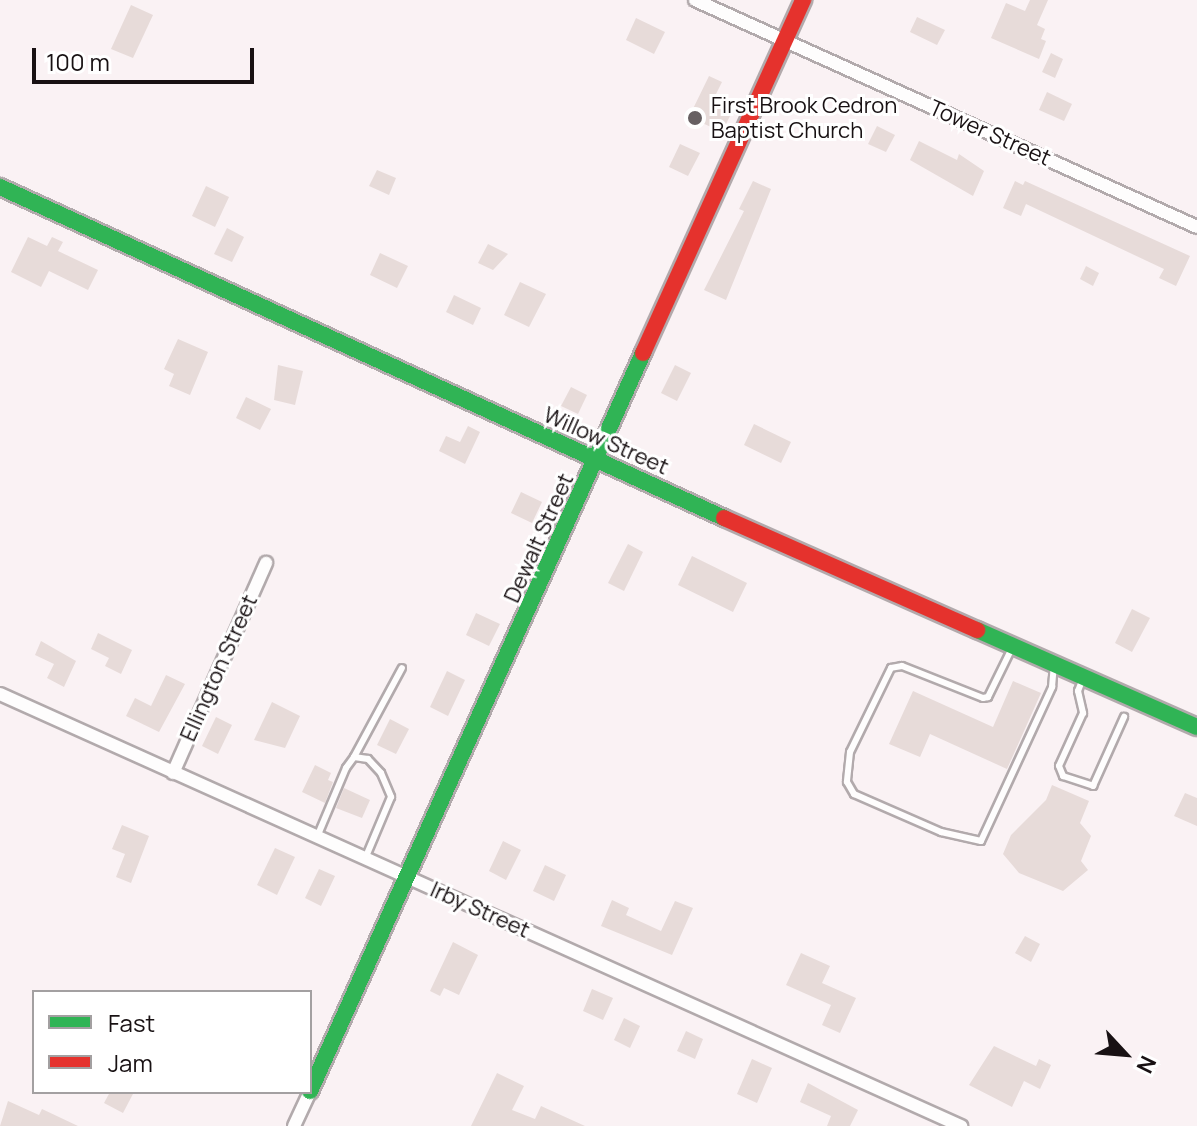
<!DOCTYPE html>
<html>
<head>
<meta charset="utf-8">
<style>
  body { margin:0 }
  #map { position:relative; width:1197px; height:1126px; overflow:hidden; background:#faf2f4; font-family:Manrope,sans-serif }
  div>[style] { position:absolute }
  .building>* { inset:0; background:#e7dbd9 }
  .roads { filter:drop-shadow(2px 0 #b2aaac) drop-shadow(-2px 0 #b2aaac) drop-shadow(0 2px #b2aaac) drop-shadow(0 -2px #b2aaac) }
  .lane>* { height:6px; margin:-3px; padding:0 3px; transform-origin:3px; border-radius:3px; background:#fefdfd }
  .street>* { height:12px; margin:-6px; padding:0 6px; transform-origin:6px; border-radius:6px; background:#fefdfd }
  .fast>* { height:16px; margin:-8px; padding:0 8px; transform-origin:8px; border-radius:8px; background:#30b455 }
  .jam>* { height:16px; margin:-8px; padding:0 8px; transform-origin:8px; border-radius:8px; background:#e5322d }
  .dots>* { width:22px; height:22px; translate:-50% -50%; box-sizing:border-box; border:4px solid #fff; border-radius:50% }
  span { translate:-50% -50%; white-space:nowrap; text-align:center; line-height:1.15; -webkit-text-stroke:6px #fff; paint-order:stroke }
  .poi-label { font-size:22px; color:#181113 }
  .left { translate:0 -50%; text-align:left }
  .street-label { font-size:22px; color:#181113 }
  .legend { position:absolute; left:32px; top:990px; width:280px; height:104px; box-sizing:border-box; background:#fff; border:2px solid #a3a0a1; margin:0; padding:10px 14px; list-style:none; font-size:24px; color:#181113 }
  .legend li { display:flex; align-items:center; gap:16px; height:40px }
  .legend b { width:40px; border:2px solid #a3a0a1 }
  .north { position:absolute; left:1085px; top:1014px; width:80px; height:80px; -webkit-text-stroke:6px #fff; paint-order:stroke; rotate:116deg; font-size:22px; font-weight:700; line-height:32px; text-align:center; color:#181113 }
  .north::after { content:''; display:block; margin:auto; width:28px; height:36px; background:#181113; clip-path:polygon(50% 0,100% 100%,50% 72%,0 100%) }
  .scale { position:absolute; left:32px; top:48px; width:222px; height:36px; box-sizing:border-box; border:4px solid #181113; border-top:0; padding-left:10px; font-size:24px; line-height:28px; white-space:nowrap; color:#181113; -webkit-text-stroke:6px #fff; paint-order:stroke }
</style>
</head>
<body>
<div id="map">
  <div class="building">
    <div style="clip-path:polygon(1030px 0,1048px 0,1037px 25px,1045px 29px,1041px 39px,1046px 41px,1039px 59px,991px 38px,1006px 3px,1025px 11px)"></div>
    <div style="clip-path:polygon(131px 5px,153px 15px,133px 58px,111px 49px)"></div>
    <div style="clip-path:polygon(917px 17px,945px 30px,937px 45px,910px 32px)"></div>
    <div style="clip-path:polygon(636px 18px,665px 32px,654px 54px,626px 40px)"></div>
    <div style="clip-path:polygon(1051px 53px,1063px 59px,1055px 78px,1042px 72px)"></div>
    <div style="clip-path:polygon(709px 76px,722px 82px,714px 98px,734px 108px,722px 132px,689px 117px)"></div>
    <div style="clip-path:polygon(1047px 92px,1072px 104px,1064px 121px,1039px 110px)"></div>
    <div style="clip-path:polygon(877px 126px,895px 135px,886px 152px,868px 144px)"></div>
    <div style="clip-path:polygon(919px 141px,957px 160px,959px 154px,984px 171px,973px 196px,910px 160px)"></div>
    <div style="clip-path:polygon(680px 144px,700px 153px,688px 176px,669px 167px)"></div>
    <div style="clip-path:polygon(377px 170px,396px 178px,389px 195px,369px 186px)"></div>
    <div style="clip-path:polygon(753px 181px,771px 189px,726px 300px,704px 290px,744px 211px,739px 209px)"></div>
    <div style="clip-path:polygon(1015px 181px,1023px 185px,1025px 181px,1190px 256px,1176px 286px,1159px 278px,1164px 269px,1026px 204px,1021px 216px,1003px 208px)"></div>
    <div style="clip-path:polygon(206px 186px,229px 197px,215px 227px,192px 216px)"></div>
    <div style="clip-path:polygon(227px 228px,244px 237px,232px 262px,214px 254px)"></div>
    <div style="clip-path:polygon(28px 237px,47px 246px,52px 237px,63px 242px,58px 251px,98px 270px,88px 290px,49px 271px,41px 287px,11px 272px)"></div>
    <div style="clip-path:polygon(488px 244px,508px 254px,493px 270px,478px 263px)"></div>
    <div style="clip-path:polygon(380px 253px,408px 266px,397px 288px,370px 275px)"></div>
    <div style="clip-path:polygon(1086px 266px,1099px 273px,1093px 286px,1080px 279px)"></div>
    <div style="clip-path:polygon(520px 282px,546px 294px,529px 327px,504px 315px)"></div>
    <div style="clip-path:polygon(454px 295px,481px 308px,473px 325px,446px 312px)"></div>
    <div style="clip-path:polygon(178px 339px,208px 352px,190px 395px,169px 386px,174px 374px,164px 369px)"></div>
    <div style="clip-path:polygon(278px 365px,303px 371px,295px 405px,274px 400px)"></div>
    <div style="clip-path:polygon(675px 365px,691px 373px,677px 401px,661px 393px)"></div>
    <div style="clip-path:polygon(571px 387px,587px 395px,578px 414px,561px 406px)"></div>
    <div style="clip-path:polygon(246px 397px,271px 409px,260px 430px,236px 418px)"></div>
    <div style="clip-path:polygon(754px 424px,791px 442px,781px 463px,744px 445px)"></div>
    <div style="clip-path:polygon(468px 426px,480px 432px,465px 464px,439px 451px,446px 436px,460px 442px)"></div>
    <div style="clip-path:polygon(521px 492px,542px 502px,532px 523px,511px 513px)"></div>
    <div style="clip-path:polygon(628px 544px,643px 552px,624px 591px,608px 583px)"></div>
    <div style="clip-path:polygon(692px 556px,747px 583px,733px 612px,678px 585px)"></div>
    <div style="clip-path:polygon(1132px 609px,1150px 618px,1132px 652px,1115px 643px)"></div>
    <div style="clip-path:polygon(476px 613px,500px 624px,489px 646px,466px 635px)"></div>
    <div style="clip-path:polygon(98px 633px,132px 650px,121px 674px,105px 666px,109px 658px,91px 649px)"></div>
    <div style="clip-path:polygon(41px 641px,76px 661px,64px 687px,47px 678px,54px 664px,35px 655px)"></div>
    <div style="clip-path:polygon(447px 671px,465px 680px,448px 716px,430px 707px)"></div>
    <div style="clip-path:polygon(166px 675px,185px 684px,159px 732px,126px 716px,135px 698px,151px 706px)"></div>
    <div style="clip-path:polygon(1013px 681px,1041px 693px,1007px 769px,930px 734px,920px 757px,889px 744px,913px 691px,993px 727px)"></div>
    <div style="clip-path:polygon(272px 702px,300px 716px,285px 748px,254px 740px)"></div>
    <div style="clip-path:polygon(216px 717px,232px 725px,218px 754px,202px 746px)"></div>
    <div style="clip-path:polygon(390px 719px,409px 729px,396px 754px,377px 745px)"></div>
    <div style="clip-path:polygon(315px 765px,331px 773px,328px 780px,333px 782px,325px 803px,302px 792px)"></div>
    <div style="clip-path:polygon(1052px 785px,1089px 801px,1080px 823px,1091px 836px,1081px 861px,1088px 870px,1063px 891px,1019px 873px,1003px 854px,1011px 835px,1046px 800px)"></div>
    <div style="clip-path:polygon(344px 788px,370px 800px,362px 818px,336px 808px)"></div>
    <div style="clip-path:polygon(1185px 793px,1197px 798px,1197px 826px,1174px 816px)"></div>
    <div style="clip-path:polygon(122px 825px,149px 836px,131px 883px,116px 877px,125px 854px,112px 849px)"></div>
    <div style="clip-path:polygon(503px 841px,521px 850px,506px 880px,489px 871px)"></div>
    <div style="clip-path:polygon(275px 848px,295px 857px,277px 895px,257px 885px)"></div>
    <div style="clip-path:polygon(545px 865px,566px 875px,554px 901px,533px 891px)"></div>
    <div style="clip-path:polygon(319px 869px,335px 876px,321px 906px,305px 898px)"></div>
    <div style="clip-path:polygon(612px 900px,629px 908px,626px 915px,661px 931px,675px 901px,693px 908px,672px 955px,601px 926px)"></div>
    <div style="clip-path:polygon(1025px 936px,1040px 944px,1031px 962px,1015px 953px)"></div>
    <div style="clip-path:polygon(453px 942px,478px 955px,459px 995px,444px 988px,440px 996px,430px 991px)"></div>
    <div style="clip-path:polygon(801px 953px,830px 966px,822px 983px,856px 998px,840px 1033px,822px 1025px,831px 1005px,786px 985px)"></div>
    <div style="clip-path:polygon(592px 989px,613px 998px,603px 1020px,583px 1011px)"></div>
    <div style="clip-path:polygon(624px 1018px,640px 1026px,630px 1048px,614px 1040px)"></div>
    <div style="clip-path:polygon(686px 1031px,703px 1039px,695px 1059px,677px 1051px)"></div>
    <div style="clip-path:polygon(994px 1046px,1036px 1066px,1039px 1059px,1051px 1065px,1040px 1089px,1024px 1081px,1012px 1107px,969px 1085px)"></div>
    <div style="clip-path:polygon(752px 1059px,772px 1068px,757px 1103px,737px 1094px)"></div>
    <div style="clip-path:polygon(497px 1073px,524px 1086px,512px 1110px,535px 1119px,541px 1106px,585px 1126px,471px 1126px)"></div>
    <div style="clip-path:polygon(808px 1083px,858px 1110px,850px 1126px,827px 1126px,831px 1116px,800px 1102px)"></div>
    <div style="clip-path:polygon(110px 1092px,134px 1092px,123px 1113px,104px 1103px)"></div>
    <div style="clip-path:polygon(8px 1101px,39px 1115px,42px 1109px,78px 1126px,0 1126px)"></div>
  </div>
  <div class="roads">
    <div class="lane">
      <div style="left:1013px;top:646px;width:57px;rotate:116.1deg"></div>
      <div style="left:988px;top:697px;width:5px;rotate:169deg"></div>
      <div style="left:983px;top:698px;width:87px;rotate:-158.4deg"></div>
      <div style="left:902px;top:666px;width:11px;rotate:170deg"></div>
      <div style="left:891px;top:668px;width:93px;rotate:116deg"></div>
      <div style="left:850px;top:752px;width:30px;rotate:96deg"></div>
      <div style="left:847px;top:782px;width:14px;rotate:60deg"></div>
      <div style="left:854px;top:794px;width:95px;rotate:23.6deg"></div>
      <div style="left:941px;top:832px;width:41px;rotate:12.7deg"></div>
      <div style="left:981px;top:841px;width:170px;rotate:-65.2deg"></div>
      <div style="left:1052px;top:687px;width:22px;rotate:-85deg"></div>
      <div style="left:1083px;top:678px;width:14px;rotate:111deg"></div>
      <div style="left:1078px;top:691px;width:23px;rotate:77deg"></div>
      <div style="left:1083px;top:713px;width:58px;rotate:114.4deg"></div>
      <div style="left:1059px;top:766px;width:11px;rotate:68deg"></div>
      <div style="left:1063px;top:776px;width:32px;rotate:18deg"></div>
      <div style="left:1093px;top:786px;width:76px;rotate:-65.8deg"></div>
      <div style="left:354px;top:757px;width:101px;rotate:-61.7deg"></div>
      <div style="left:317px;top:837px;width:75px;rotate:-67.2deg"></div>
      <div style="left:346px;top:768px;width:14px;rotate:-54deg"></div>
      <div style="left:354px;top:757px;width:14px;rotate:8deg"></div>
      <div style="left:368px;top:759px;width:19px;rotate:47deg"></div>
      <div style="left:381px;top:773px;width:26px;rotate:67deg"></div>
      <div style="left:391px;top:797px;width:67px;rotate:112.8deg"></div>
    </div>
    <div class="street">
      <div style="left:695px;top:0;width:551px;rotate:24.33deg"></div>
      <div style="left:0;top:694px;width:1054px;rotate:24.21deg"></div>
      <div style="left:173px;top:773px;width:230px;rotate:-66.1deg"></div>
      <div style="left:294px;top:1126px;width:38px;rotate:-65deg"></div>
    </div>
    <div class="fast">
      <div style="left:0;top:187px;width:796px;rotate:24.57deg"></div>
      <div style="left:977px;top:630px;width:240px;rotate:23.8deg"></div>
      <div style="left:310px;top:1091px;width:810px;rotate:-65.71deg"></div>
    </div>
    <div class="jam">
      <div style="left:643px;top:353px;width:388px;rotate:-65.6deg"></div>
      <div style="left:724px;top:518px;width:277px;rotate:23.9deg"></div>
    </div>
  </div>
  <div class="dots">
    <div style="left:695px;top:118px;background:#676062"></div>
  </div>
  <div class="poi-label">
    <span class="left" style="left:711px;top:118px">First Brook Cedron<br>Baptist Church</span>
  </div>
  <div class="street-label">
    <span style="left:990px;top:133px;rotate:24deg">Tower Street</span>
    <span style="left:606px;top:441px;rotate:24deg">Willow Street</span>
    <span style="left:539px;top:538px;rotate:-66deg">Dewalt Street</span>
    <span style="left:219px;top:668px;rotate:-66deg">Ellington Street</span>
    <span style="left:480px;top:910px;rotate:24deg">Irby Street</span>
  </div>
  <ul class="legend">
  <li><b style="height:10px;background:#30b455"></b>Fast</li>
  <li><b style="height:10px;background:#e5322d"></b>Jam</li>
  </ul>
  <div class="north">N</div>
  <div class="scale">100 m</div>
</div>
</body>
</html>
